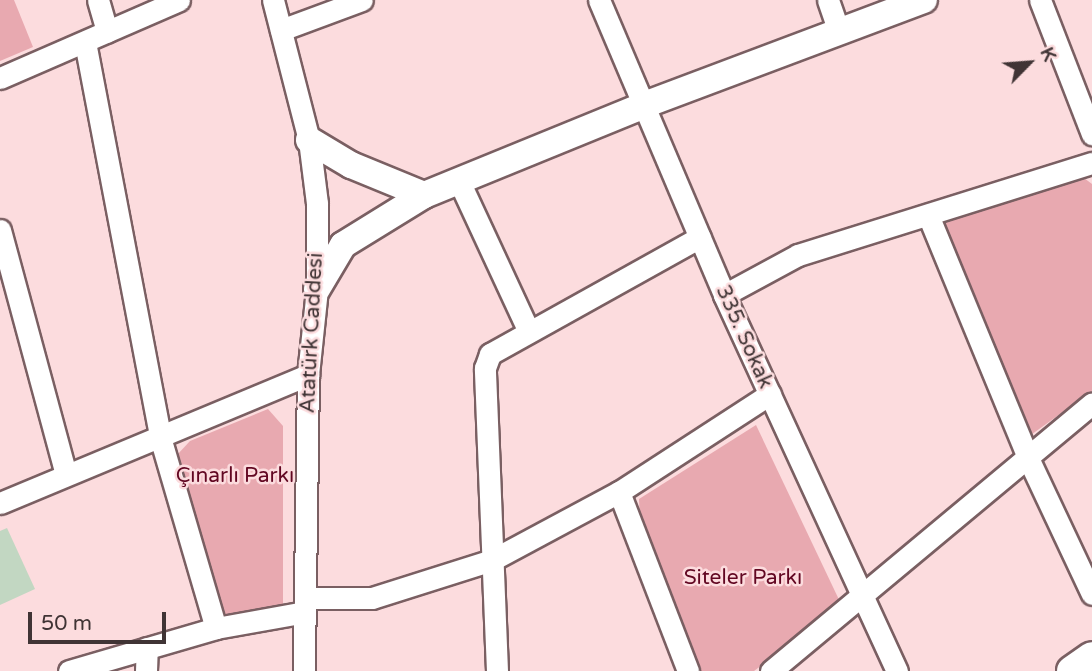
<!DOCTYPE html>
<html>
<head>
<meta charset="utf-8">
<style>
  body { margin:0 }
  #map { position:relative; width:1092px; height:671px; overflow:hidden; background:#fcdcde; font-family:"Varela Round",sans-serif }
  div>[style] { position:absolute }
  .green>* { inset:0; background:#e8a9b0 }
  .building>* { inset:0; background:#c2d7c2 }
  .roads { filter:drop-shadow(2px 0 #7a5f62) drop-shadow(-2px 0 #7a5f62) drop-shadow(0 2px #7a5f62) drop-shadow(0 -2px #7a5f62) }
  .minor>* { height:21px; margin:-10.5px; padding:0 10.5px; transform-origin:10.5px; border-radius:10.5px; background:#fff }
  .tertiary>* { height:26px; margin:-13px; padding:0 13px; transform-origin:13px; border-radius:13px; background:#fff }
  .secondary>* { height:30px; margin:-15px; padding:0 15px; transform-origin:15px; border-radius:15px; background:#fff }
  span { translate:-50% -50%; white-space:nowrap; text-align:center; line-height:1.15; -webkit-text-stroke:5px #fcdcde; paint-order:stroke }
  .street-label { font-size:21px; color:#403435 }
  .park-label { font-size:21px; color:#620722 }
  .north { position:absolute; left:994px; top:28px; width:70px; height:70px; -webkit-text-stroke:5px #fcdcde; paint-order:stroke; rotate:65deg; font-size:19px; font-weight:700; line-height:28px; text-align:center; color:#403435 }
  .north::after { content:''; display:block; margin:auto; width:24px; height:32px; background:#403435; clip-path:polygon(50% 0,100% 100%,50% 72%,0 100%) }
  .scale { position:absolute; left:28px; top:612px; width:138px; height:32px; box-sizing:border-box; border:4px solid #403435; border-top:0; padding-left:9px; font-size:21px; line-height:24px; white-space:nowrap; color:#403435; -webkit-text-stroke:5px #fcdcde; paint-order:stroke }
</style>
</head>
<body>
<div id="map">
  <div class="green">
    <div style="clip-path:polygon(0 0,14px 0,33px 47px,0 61px)"></div>
    <div style="clip-path:polygon(1080px 175px,1092px 184px,1092px 391px,1028px 437px,934px 218px)"></div>
    <div style="clip-path:polygon(268px 409px,283px 426px,283px 607px,230px 621px,224px 615px,177px 455px,190px 441px)"></div>
    <div style="clip-path:polygon(756px 425px,842px 606px,754px 671px,696px 671px,640px 520px,639px 499px)"></div>
  </div>
  <div class="building">
    <div style="clip-path:polygon(7px 528px,35px 589px,0 605px,0 531px)"></div>
  </div>
  <div class="roads">
    <div class="minor">
      <div style="left:98px;top:0;width:33px;rotate:74deg"></div>
      <div style="left:273px;top:0;width:145px;rotate:75.6deg"></div>
      <div style="left:309px;top:140px;width:64px;rotate:82.8deg"></div>
      <div style="left:317px;top:203px;width:86px;rotate:90deg"></div>
      <div style="left:317px;top:289px;width:86px;rotate:96deg"></div>
      <div style="left:308px;top:375px;width:296px;rotate:90.8deg"></div>
      <div style="left:599px;top:0;width:320px;rotate:67deg"></div>
      <div style="left:724px;top:295px;width:414px;rotate:65.3deg"></div>
      <div style="left:828px;top:0;width:31px;rotate:71deg"></div>
      <div style="left:1040px;top:0;width:144px;rotate:68.8deg"></div>
      <div style="left:281px;top:30px;width:86px;rotate:-20.3deg"></div>
      <div style="left:85px;top:42px;width:402px;rotate:79.2deg"></div>
      <div style="left:160px;top:437px;width:199px;rotate:73.7deg"></div>
      <div style="left:0;top:78px;width:195px;rotate:-23.5deg"></div>
      <div style="left:459px;top:181px;width:166px;rotate:65.1deg"></div>
      <div style="left:928px;top:215px;width:263px;rotate:67.6deg"></div>
      <div style="left:1028px;top:458px;width:150px;rotate:64.8deg"></div>
      <div style="left:0;top:230px;width:253px;rotate:74.9deg"></div>
      <div style="left:724px;top:295px;width:84px;rotate:-28.4deg"></div>
      <div style="left:798px;top:255px;width:308px;rotate:-17.4deg"></div>
      <div style="left:619px;top:492px;width:192px;rotate:68.9deg"></div>
      <div style="left:0;top:503px;width:334px;rotate:-22.6deg"></div>
      <div style="left:305px;top:598px;width:67px"></div>
      <div style="left:372px;top:598px;width:126px;rotate:-17.6deg"></div>
      <div style="left:492px;top:560px;width:144px;rotate:-28.2deg"></div>
      <div style="left:619px;top:492px;width:180px;rotate:-33deg"></div>
      <div style="left:69px;top:671px;width:153px;rotate:-16.3deg"></div>
      <div style="left:216px;top:628px;width:90px;rotate:-10.2deg"></div>
      <div style="left:146px;top:671px;width:23px;rotate:-88deg"></div>
      <div style="left:497px;top:671px;width:303px;rotate:-92.3deg"></div>
      <div style="left:485px;top:368px;width:15px;rotate:-70deg"></div>
      <div style="left:490px;top:354px;width:240px;rotate:-29.1deg"></div>
      <div style="left:771px;top:671px;width:418px;rotate:-39.8deg"></div>
    </div>
    <div class="tertiary">
      <div style="left:309px;top:140px;width:49px;rotate:30.8deg"></div>
      <div style="left:351px;top:165px;width:79px;rotate:22.3deg"></div>
      <div style="left:317px;top:289px;width:51px;rotate:-59.4deg"></div>
      <div style="left:343px;top:245px;width:95px;rotate:-31.7deg"></div>
      <div style="left:424px;top:195px;width:238px;rotate:-22.2deg"></div>
      <div style="left:644px;top:105px;width:299px;rotate:-20.6deg"></div>
    </div>
    <div class="secondary">
      <div style="left:1072px;top:671px;width:24px;rotate:-35deg"></div>
    </div>
  </div>
  <div class="street-label">
    <span style="left:312px;top:333px;rotate:-87deg">Atatürk Caddesi</span>
    <span style="left:744px;top:337px;rotate:66deg">335. Sokak</span>
  </div>
  <div class="park-label">
    <span style="left:235px;top:476px">Çınarlı Parkı</span>
    <span style="left:743px;top:578px">Siteler Parkı</span>
  </div>
  <div class="north">K</div>
  <div class="scale">50 m</div>
</div>
</body>
</html>
